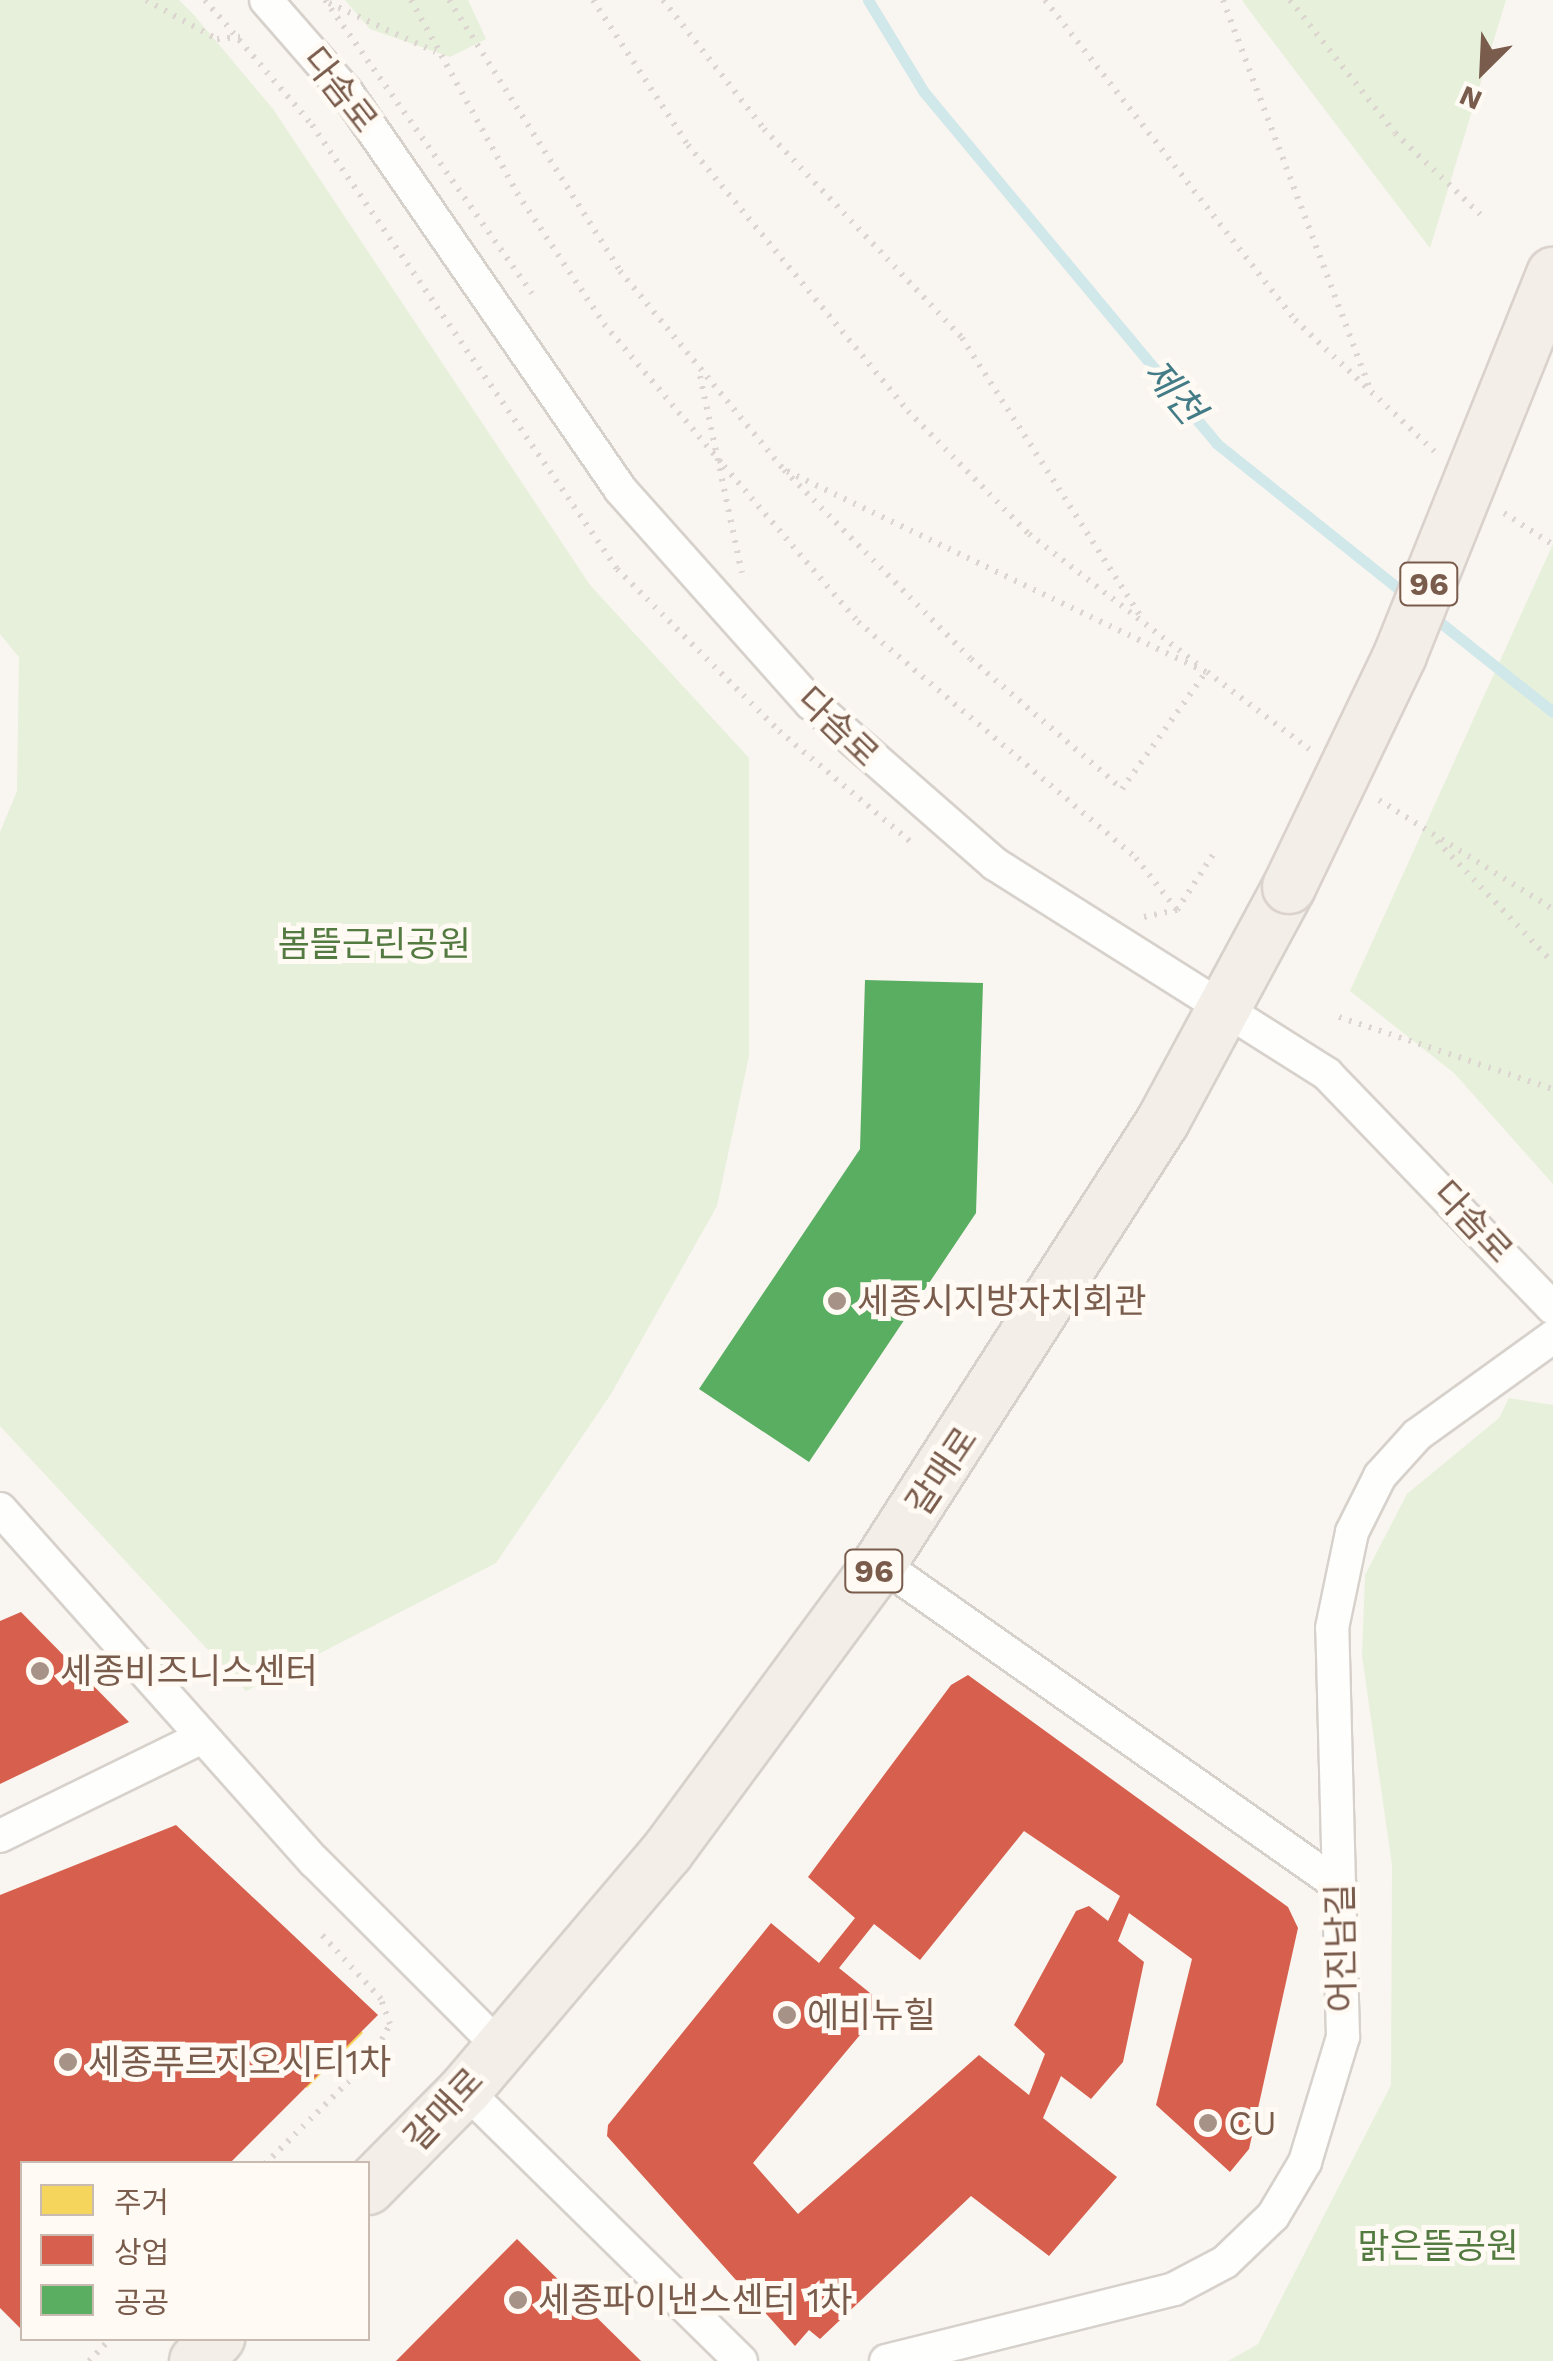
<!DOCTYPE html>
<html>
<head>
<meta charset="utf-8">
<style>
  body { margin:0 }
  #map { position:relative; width:1553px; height:2361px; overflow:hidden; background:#f9f5f0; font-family:"Work Sans","Noto Sans KR",sans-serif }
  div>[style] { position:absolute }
  .green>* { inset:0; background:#e7f0db }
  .homes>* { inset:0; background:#f6d55c }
  .shops>* { inset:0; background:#d6604d }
  .public>* { inset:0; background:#5aae61 }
  .stream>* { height:11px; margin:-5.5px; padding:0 5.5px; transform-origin:5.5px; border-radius:5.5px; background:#d0e8ea }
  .path>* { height:6px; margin-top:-3px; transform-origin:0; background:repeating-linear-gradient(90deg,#dcd5d0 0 2.5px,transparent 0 10.5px) }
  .roads { filter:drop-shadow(2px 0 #d7d1cb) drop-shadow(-2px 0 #d7d1cb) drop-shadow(0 2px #d7d1cb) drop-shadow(0 -2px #d7d1cb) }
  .street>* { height:32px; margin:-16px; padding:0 16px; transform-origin:16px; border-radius:16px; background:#fefefd }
  .primary>* { height:52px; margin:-26px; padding:0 26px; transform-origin:26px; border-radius:26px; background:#f3eee8 }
  .bridges { filter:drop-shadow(2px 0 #dad1cc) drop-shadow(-2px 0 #dad1cc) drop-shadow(0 2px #dad1cc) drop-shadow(0 -2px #dad1cc) }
  .primary-bridge>* { height:52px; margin:-26px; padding:0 26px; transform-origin:26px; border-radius:26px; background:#f3eee8 }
  .dots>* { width:28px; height:28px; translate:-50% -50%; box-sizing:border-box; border:5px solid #fffaf3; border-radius:50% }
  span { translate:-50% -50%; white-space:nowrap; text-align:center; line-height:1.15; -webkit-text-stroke:10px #fffaf3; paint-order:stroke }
  .shield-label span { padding:2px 8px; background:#fffaf3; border:2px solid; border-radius:8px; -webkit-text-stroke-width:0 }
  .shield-label { font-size:32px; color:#7a5c4d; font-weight:700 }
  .street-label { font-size:35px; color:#7a5c4d }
  .park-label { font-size:35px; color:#537a41 }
  .poi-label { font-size:35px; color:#7a5c4d }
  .left { translate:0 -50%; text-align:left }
  .water-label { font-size:38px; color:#437c86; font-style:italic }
  .legend { position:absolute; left:20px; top:2161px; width:350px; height:180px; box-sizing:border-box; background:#fffaf3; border:2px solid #cabbb1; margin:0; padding:12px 18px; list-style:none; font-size:30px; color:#7a5c4d }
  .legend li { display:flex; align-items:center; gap:20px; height:50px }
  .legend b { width:50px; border:2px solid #cabbb1 }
  .north { position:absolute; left:1433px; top:20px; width:100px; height:100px; -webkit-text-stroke:8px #fffaf3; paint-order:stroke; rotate:204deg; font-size:28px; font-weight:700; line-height:40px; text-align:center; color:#7a5c4d }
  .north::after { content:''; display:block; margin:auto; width:35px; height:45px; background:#7a5c4d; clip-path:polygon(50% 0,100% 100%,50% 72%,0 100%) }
</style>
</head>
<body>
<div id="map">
  <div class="green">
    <div style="clip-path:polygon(0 0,179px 0,194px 15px,273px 109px,590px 585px,749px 758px,749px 1056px,717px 1206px,611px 1394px,496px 1563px,246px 1691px,0 1426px,0 832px,17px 791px,19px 657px,0 634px)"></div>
    <div style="clip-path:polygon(345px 0,468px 0,486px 39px,450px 57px,370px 29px)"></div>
    <div style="clip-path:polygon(1242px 0,1506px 0,1430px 248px,1249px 10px)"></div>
    <div style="clip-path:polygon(1553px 544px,1553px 1184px,1454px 1073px,1350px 991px)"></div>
    <div style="clip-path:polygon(1509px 1398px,1553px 1405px,1553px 2361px,1228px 2361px,1258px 2344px,1391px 2085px,1392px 1865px,1362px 1656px,1365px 1575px,1407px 1494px,1499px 1418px)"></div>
  </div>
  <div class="homes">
    <div style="clip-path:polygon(184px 1853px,363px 2033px,307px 2088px,208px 1990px,22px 2164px,22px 2294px,0 2272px,0 2036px)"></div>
  </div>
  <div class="shops">
    <div style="clip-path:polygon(21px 1612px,129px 1722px,0 1784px,0 1621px)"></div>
    <div style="clip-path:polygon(evenodd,968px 1675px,1288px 1907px,1298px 1928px,1249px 2149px,1230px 2172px,1156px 2105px,1192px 1959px,1129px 1913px,1118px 1941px,1144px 1962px,1123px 2062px,1091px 2099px,1061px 2076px,1043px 2118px,1117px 2177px,1049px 2256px,971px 2196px,820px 2339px,809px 2330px,795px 2346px,607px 2136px,608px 2125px,771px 1923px,819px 1963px,855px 1918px,808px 1877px,951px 1685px,968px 1675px,1024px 1831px,1120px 1896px,1108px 1921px,1089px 1906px,1076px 1911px,1014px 2025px,1045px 2054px,1029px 2095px,979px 2055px,798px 2214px,753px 2163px,885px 2005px,839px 1968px,874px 1924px,920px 1960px,1024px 1831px)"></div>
    <div style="clip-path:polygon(176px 1825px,378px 2015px,229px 2164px,22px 2164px,22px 2330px,0 2308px,0 1895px)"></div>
    <div style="clip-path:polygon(517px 2239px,641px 2361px,396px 2361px)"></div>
  </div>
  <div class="public">
    <div style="clip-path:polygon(865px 980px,983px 983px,976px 1213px,809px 1462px,699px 1389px,860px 1149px)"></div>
  </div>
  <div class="stream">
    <div style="left:868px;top:0;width:108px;rotate:58.7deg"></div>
    <div style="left:924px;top:92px;width:457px;rotate:50.2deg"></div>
    <div style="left:1216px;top:443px;width:247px;rotate:38.6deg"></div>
    <div style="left:1431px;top:615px;width:156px;rotate:38.5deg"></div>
  </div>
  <div class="path">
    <div style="left:146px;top:0;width:81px;rotate:28.8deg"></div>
    <div style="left:217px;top:39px;width:24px;rotate:-5deg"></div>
    <div style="left:205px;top:0;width:165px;rotate:49.4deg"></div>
    <div style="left:312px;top:125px;width:539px;rotate:55.51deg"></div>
    <div style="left:617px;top:569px;width:229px;rotate:45deg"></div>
    <div style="left:779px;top:731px;width:172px;rotate:40.1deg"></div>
    <div style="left:325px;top:0;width:359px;rotate:54.8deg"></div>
    <div style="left:411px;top:0;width:220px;rotate:61.2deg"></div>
    <div style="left:517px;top:193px;width:157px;rotate:56.4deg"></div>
    <div style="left:604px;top:324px;width:186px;rotate:49.8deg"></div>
    <div style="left:724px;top:466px;width:206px;rotate:49.3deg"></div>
    <div style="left:858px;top:622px;width:365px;rotate:40.3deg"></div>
    <div style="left:1136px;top:858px;width:66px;rotate:51.7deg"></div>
    <div style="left:449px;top:0;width:320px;rotate:57.7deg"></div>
    <div style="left:620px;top:271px;width:258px;rotate:50.5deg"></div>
    <div style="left:784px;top:470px;width:266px;rotate:45.3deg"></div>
    <div style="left:971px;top:659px;width:199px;rotate:40.7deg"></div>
    <div style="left:1122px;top:789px;width:144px;rotate:-54.3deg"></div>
    <div style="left:1206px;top:672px;width:468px;rotate:-154.4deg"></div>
    <div style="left:593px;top:0;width:173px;rotate:56.8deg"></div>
    <div style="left:688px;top:145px;width:345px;rotate:50.4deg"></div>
    <div style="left:908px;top:411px;width:173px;rotate:45.5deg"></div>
    <div style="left:1029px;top:534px;width:212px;rotate:37.7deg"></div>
    <div style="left:663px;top:0;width:164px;rotate:51.9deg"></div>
    <div style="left:764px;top:129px;width:288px;rotate:46.5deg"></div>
    <div style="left:962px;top:338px;width:331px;rotate:57.3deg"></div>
    <div style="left:1045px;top:0;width:406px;rotate:52deg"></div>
    <div style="left:1295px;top:320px;width:192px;rotate:43.3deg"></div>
    <div style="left:1223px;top:0;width:416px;rotate:69.3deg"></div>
    <div style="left:1290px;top:0;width:169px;rotate:51.7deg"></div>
    <div style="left:1395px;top:133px;width:119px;rotate:43.6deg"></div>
    <div style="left:329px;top:3px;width:117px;rotate:24.8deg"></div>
    <div style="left:700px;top:376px;width:201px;rotate:78deg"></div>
    <div style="left:1504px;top:513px;width:59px;rotate:33.1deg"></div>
    <div style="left:1207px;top:672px;width:128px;rotate:37deg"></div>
    <div style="left:1379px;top:800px;width:205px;rotate:32.1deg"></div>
    <div style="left:1437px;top:841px;width:168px;rotate:46.4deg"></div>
    <div style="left:1144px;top:917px;width:34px;rotate:-12deg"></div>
    <div style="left:1177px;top:910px;width:68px;rotate:-57deg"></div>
    <div style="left:1339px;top:1017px;width:226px;rotate:18.6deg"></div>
    <div style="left:265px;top:2164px;width:151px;rotate:-44.7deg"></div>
    <div style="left:372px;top:2058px;width:38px;rotate:-62deg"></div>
    <div style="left:390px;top:2024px;width:27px;rotate:-110deg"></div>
    <div style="left:381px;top:1999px;width:87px;rotate:-132.7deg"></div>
    <div style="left:89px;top:2361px;width:32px;rotate:-46deg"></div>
  </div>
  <div class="roads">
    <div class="street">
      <div style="left:266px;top:0;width:123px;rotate:48.9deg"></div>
      <div style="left:347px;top:93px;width:481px;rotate:55.4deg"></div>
      <div style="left:620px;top:489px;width:287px;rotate:48.3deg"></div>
      <div style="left:811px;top:703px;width:244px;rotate:41.2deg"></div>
      <div style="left:995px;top:864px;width:393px;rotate:32.3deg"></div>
      <div style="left:1327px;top:1074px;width:325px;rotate:46deg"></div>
      <div style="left:0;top:1509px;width:473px;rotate:48.3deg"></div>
      <div style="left:315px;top:1862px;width:262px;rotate:45deg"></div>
      <div style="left:880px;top:1563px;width:562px;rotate:35.08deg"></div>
      <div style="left:0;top:1836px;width:225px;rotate:-26.1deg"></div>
      <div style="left:465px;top:2090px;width:387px;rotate:44.5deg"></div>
      <div style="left:886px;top:2361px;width:297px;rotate:-14deg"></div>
      <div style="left:1174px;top:2289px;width:58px;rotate:-27.9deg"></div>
      <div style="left:1225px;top:2262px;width:66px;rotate:-43.8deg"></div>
      <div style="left:1273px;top:2216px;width:63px;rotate:-59.3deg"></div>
      <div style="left:1305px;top:2162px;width:131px;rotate:-73.1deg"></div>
      <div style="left:1343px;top:2037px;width:409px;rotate:-91.5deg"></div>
      <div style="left:1332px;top:1628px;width:98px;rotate:-78.2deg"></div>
      <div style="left:1352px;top:1532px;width:63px;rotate:-63.4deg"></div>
      <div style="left:1380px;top:1476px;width:55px;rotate:-47.9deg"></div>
      <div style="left:1417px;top:1435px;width:168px;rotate:-35.8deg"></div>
    </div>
    <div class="primary">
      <div style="left:368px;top:2188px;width:138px;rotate:-45.3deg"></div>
      <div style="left:465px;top:2090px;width:312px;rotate:-49.7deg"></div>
      <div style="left:667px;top:1852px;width:359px;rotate:-53.6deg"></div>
      <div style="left:880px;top:1563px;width:525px;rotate:-57.37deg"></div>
      <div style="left:1163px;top:1121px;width:266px;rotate:-61.7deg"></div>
      <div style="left:196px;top:2361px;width:32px;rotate:-46deg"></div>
    </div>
  </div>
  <div class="bridges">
    <div class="primary-bridge">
      <div style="left:1289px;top:887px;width:257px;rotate:-64.4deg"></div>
      <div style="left:1400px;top:655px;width:411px;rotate:-68.1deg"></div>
    </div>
  </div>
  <div class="dots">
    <div style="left:837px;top:1301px;background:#a69286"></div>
    <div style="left:40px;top:1671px;background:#a69286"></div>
    <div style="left:787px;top:2015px;background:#a69286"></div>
    <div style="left:68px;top:2062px;background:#a69286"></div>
    <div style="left:1208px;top:2123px;background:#a69286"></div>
    <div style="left:518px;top:2300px;background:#a69286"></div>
  </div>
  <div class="shield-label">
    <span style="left:1429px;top:584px">96</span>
    <span style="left:874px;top:1571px">96</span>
  </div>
  <div class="street-label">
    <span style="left:340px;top:90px;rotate:52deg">다솜로</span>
    <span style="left:838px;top:727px;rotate:44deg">다솜로</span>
    <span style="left:1473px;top:1222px;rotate:47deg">다솜로</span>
    <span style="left:942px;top:1471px;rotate:-56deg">갈매로</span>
    <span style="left:1341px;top:1948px;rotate:-91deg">어진남길</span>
    <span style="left:444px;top:2109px;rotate:-47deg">갈매로</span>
  </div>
  <div class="park-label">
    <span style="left:374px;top:944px">봄뜰근린공원</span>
    <span style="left:1438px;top:2246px">맑은뜰공원</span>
  </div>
  <div class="poi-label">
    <span class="left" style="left:857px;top:1301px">세종시지방자치회관</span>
    <span class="left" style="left:60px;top:1671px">세종비즈니스센터</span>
    <span class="left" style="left:807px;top:2015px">에비뉴힐</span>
    <span class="left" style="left:88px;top:2062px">세종푸르지오시티1차</span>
    <span class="left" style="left:1228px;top:2123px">CU</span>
    <span class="left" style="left:538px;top:2300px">세종파이낸스센터 1차</span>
  </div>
  <div class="water-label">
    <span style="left:1173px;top:392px;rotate:50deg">제천</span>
  </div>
  <ul class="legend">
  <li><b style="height:28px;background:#f6d55c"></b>주거</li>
  <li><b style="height:28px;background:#d6604d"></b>상업</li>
  <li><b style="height:28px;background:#5aae61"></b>공공</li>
  </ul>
  <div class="north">N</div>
</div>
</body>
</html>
